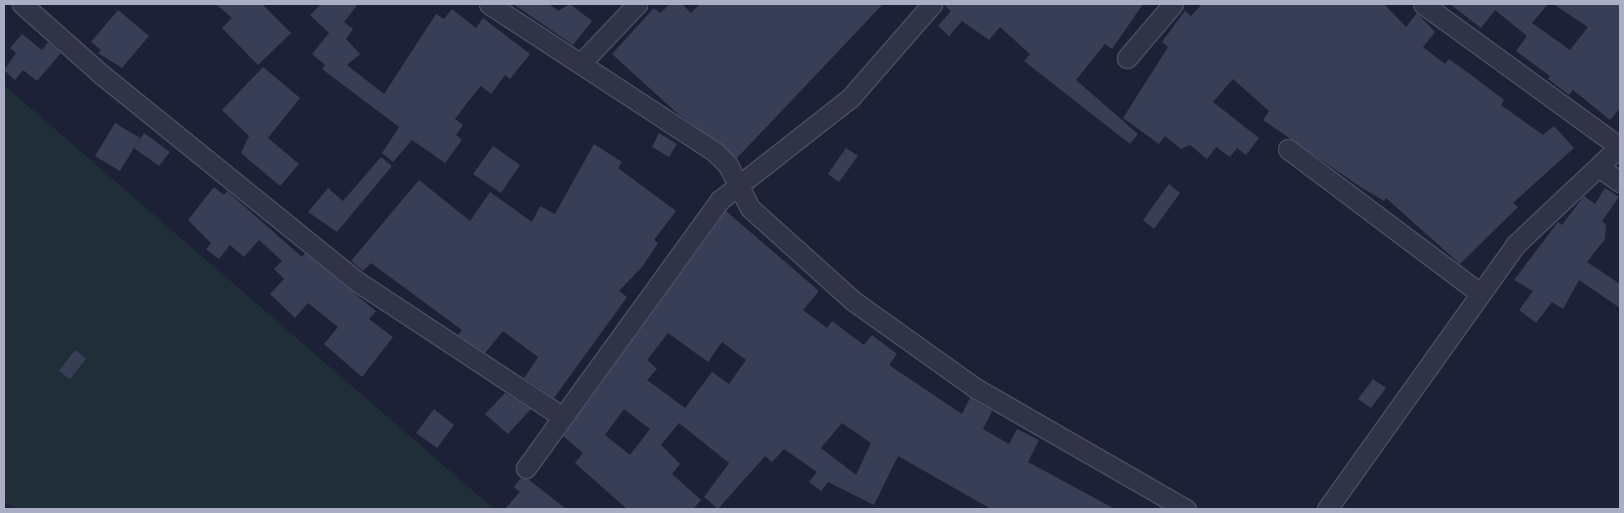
<!DOCTYPE html>
<html>
<head>
<meta charset="utf-8">
<style>
  body { margin:0 }
  #map { position:relative; width:1624px; height:513px; overflow:hidden; background:#1d2136; font-family:Commissioner,sans-serif }
  div>[style] { position:absolute }
  .green>* { inset:0; background:#1f2e37 }
  .building>* { inset:0; background:#393e57 }
  .roads { filter:drop-shadow(1px 0 #4b4e61) drop-shadow(-1px 0 #4b4e61) drop-shadow(0 1px #4b4e61) drop-shadow(0 -1px #4b4e61) }
  .minor>* { height:19px; margin:-9.5px; padding:0 9.5px; transform-origin:9.5px; border-radius:9.5px; background:#313446 }
  span { translate:-50% -50%; white-space:nowrap; text-align:center; line-height:1.15; -webkit-text-stroke:4px #171a2a; paint-order:stroke }
  .frame { position:absolute; inset:0; border:5px solid #aaadc4; pointer-events:none }
</style>
</head>
<body>
<div id="map">
  <div class="green">
    <div style="clip-path:polygon(4px 85px,494px 509px,16px 509px,4px 502px)"></div>
  </div>
  <div class="building">
    <div style="clip-path:polygon(216px 4px,262px 4px,291px 33px,258px 65px,222px 28px,232px 18px)"></div>
    <div style="clip-path:polygon(321px 4px,358px 4px,344px 22px,353px 29px,346px 39px,360px 54px,347px 65px,384px 94px,436px 14px,444px 19px,452px 9px,476px 28px,483px 18px,530px 54px,510px 79px,505px 75px,491px 94px,481px 86px,470px 99px,455px 119px,463px 125px,456px 135px,462px 140px,445px 163px,412px 140px,393px 162px,382px 153px,399px 127px,322px 69px,325px 65px,312px 54px,329px 33px,310px 15px)"></div>
    <div style="clip-path:polygon(513px 4px,549px 4px,558px 11px,570px 4px,592px 21px,573px 45px)"></div>
    <div style="clip-path:polygon(670px 4px,682px 4px,691px 13px,700px 4px,883px 4px,737px 158px,678px 114px,612px 54px,654px 8px,660px 13px)"></div>
    <div style="clip-path:polygon(943px 4px,1143px 4px,1112px 49px,1105px 44px,1076px 80px,1138px 134px,1130px 144px,1024px 61px,1030px 54px,1000px 27px,989px 40px,962px 21px,949px 36px,938px 26px,951px 11px)"></div>
    <div style="clip-path:polygon(1202px 4px,1384px 4px,1406px 27px,1417px 13px,1435px 32px,1423px 47px,1445px 64px,1449px 59px,1474px 77px,1504px 100px,1501px 105px,1543px 135px,1554px 126px,1574px 148px,1513px 203px,1518px 207px,1460px 264px,1386px 198px,1384px 201px,1362px 188px,1263px 120px,1269px 111px,1233px 79px,1213px 102px,1259px 138px,1246px 155px,1237px 148px,1230px 157px,1216px 147px,1207px 159px,1190px 145px,1181px 149px,1165px 136px,1159px 144px,1123px 118px,1168px 47px,1162px 42px,1175px 24px,1185px 11px,1191px 16px)"></div>
    <div style="clip-path:polygon(1450px 4px,1548px 4px,1532px 23px,1570px 50px,1588px 27px,1553px 4px,1620px 4px,1620px 108px,1610px 120px,1573px 90px,1569px 95px,1548px 79px,1550px 76px,1516px 51px,1527px 36px,1495px 10px,1481px 28px)"></div>
    <div style="clip-path:polygon(118px 10px,149px 36px,122px 68px,98px 53px,101px 50px,91px 42px)"></div>
    <div style="clip-path:polygon(22px 34px,42px 50px,48px 42px,61px 53px,37px 81px,23px 70px,15px 80px,4px 70px,16px 53px,10px 48px)"></div>
    <div style="clip-path:polygon(263px 67px,300px 98px,268px 138px,299px 164px,280px 186px,241px 153px,249px 136px,222px 110px)"></div>
    <div style="clip-path:polygon(115px 123px,140px 138px,120px 171px,95px 156px)"></div>
    <div style="clip-path:polygon(144px 133px,170px 152px,159px 166px,134px 148px)"></div>
    <div style="clip-path:polygon(659px 133px,677px 144px,669px 157px,652px 147px)"></div>
    <div style="clip-path:polygon(594px 144px,622px 162px,618px 168px,676px 211px,654px 240px,658px 243px,642px 267px,619px 291px,627px 297px,554px 398px,524px 378px,538px 357px,503px 331px,485px 353px,458px 335px,462px 330px,371px 263px,363px 271px,351px 261px,419px 180px,470px 221px,490px 192px,532px 222px,540px 206px,555px 214px)"></div>
    <div style="clip-path:polygon(493px 146px,520px 165px,501px 193px,473px 174px)"></div>
    <div style="clip-path:polygon(846px 148px,858px 156px,839px 182px,828px 174px)"></div>
    <div style="clip-path:polygon(381px 157px,392px 166px,337px 232px,308px 212px,328px 188px,343px 201px)"></div>
    <div style="clip-path:polygon(1169px 184px,1180px 193px,1154px 229px,1143px 220px)"></div>
    <div style="clip-path:polygon(214px 187px,224px 195px,227px 191px,302px 257px,305px 253px,376px 311px,369px 319px,393px 337px,362px 377px,324px 344px,338px 327px,308px 303px,295px 318px,270px 294px,284px 279px,274px 269px,282px 261px,259px 240px,244px 257px,230px 245px,219px 259px,206px 249px,211px 243px,188px 220px)"></div>
    <div style="clip-path:polygon(1605px 188px,1619px 197px,1602px 221px,1606px 224px,1605px 239px,1587px 262px,1620px 284px,1620px 308px,1579px 280px,1563px 309px,1552px 302px,1536px 323px,1519px 310px,1533px 291px,1514px 280px,1558px 222px,1562px 225px,1584px 196px,1595px 204px)"></div>
    <div style="clip-path:polygon(evenodd,726px 211px,819px 291px,803px 310px,827px 328px,832px 321px,864px 345px,872px 335px,897px 354px,889px 365px,962px 414px,970px 398px,992px 411px,983px 429px,1009px 444px,1017px 429px,1039px 440px,1028px 462px,1115px 509px,991px 509px,898px 456px,874px 505px,828px 482px,821px 491px,809px 482px,817px 472px,784px 449px,772px 462px,765px 456px,718px 509px,704px 497px,729px 463px,679px 423px,661px 445px,680px 464px,672px 474px,701px 500px,693px 509px,627px 509px,575px 463px,583px 453px,563px 436px,726px 211px,668px 333px,708px 362px,722px 342px,746px 360px,729px 384px,712px 372px,685px 408px,647px 380px,657px 369px,647px 360px,668px 333px,726px 211px,624px 409px,650px 429px,630px 455px,605px 435px,624px 409px,726px 211px,842px 423px,871px 443px,856px 475px,821px 448px,842px 423px)"></div>
    <div style="clip-path:polygon(75px 350px,86px 359px,70px 379px,59px 371px)"></div>
    <div style="clip-path:polygon(1373px 379px,1386px 388px,1371px 408px,1358px 399px)"></div>
    <div style="clip-path:polygon(505px 393px,531px 409px,508px 434px,485px 414px)"></div>
    <div style="clip-path:polygon(434px 409px,454px 425px,437px 448px,416px 433px)"></div>
    <div style="clip-path:polygon(521px 478px,528px 479px,566px 509px,505px 509px,520px 492px,514px 487px)"></div>
  </div>
  <div class="roads">
    <div class="minor">
      <div style="left:22px;top:4px;width:106px;rotate:41.5deg"></div>
      <div style="left:101px;top:74px;width:331px;rotate:39deg"></div>
      <div style="left:358px;top:282px;width:243px;rotate:33.4deg"></div>
      <div style="left:489px;top:4px;width:270px;rotate:33.2deg"></div>
      <div style="left:715px;top:152px;width:18px;rotate:45deg"></div>
      <div style="left:728px;top:165px;width:48px;rotate:62.9deg"></div>
      <div style="left:750px;top:208px;width:137px;rotate:42deg"></div>
      <div style="left:852px;top:300px;width:153px;rotate:35.5deg"></div>
      <div style="left:977px;top:389px;width:241px;rotate:29.9deg"></div>
      <div style="left:1423px;top:4px;width:243px;rotate:36deg"></div>
      <div style="left:1127px;top:58px;width:71px;rotate:-49.6deg"></div>
      <div style="left:583px;top:61px;width:79px;rotate:-46.5deg"></div>
      <div style="left:1288px;top:149px;width:240px;rotate:36.9deg"></div>
      <div style="left:1599px;top:167px;width:26px;rotate:36deg"></div>
      <div style="left:526px;top:468px;width:331px;rotate:-54.1deg"></div>
      <div style="left:720px;top:200px;width:165px;rotate:-38.1deg"></div>
      <div style="left:850px;top:98px;width:125px;rotate:-48.9deg"></div>
      <div style="left:1327px;top:509px;width:324px;rotate:-54.5deg"></div>
      <div style="left:1515px;top:245px;width:144px;rotate:-43.3deg"></div>
    </div>
  </div>
  <div class="frame"></div>
</div>
</body>
</html>
